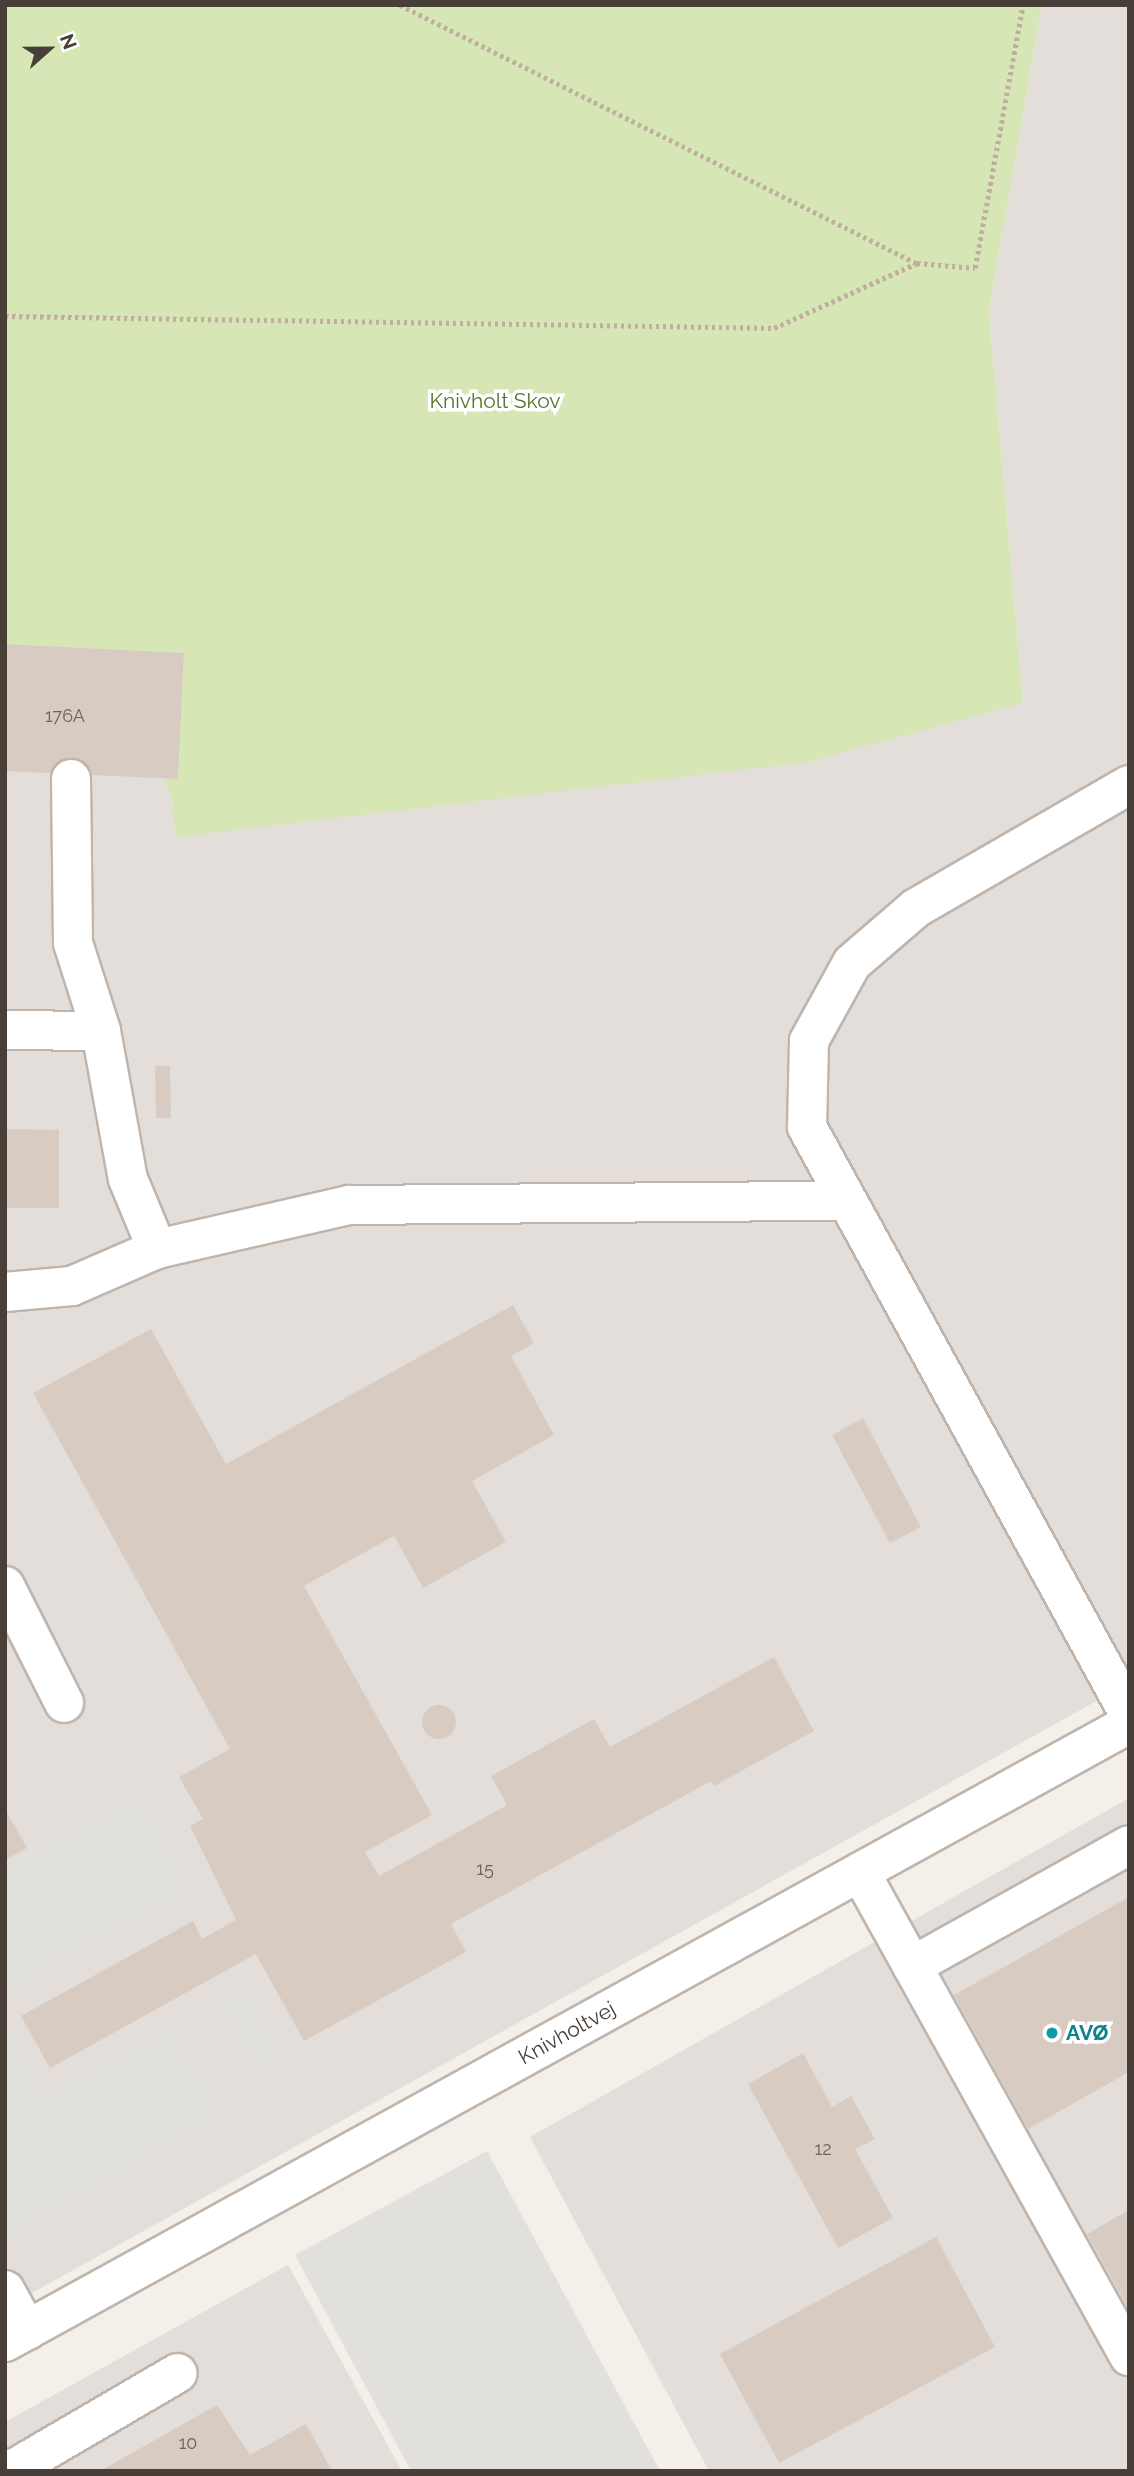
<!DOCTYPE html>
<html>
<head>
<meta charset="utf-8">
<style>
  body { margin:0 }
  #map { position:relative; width:1134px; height:2476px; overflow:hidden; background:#f4efe9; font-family:Raleway,sans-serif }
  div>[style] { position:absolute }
  .industrial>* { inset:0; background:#e3deda }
  .green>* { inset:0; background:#d6e6b4 }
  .parking>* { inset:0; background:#e2e0dd }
  .building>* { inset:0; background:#d8ccc2 }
  .round { border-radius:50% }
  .path>* { height:4.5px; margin-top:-2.25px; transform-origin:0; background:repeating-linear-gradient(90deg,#c0af9e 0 3.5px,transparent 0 7px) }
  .roads { filter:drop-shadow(2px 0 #bfb5ac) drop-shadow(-2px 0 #bfb5ac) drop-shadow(0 2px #bfb5ac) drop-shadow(0 -2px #bfb5ac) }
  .minor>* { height:38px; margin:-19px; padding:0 19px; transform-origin:19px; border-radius:19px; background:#fff }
  .dots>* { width:19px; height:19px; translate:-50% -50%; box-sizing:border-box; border:4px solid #fff; border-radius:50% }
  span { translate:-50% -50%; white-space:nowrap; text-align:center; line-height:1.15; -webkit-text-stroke:7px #fff; paint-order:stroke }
  .number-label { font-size:18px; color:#6b625a }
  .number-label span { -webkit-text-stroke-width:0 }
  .park-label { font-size:21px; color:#53762d }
  .street-label { font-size:21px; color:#473f38 }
  .culture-label { font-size:21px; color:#0d838f; font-weight:700 }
  .left { translate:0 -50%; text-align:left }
  .frame { position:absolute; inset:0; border:7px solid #473f38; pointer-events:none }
  .north { position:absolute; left:14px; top:14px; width:70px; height:70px; -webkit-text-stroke:5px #fff; paint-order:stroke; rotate:69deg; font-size:19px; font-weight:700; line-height:28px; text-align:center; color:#473f38 }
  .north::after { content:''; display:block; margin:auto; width:24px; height:32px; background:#473f38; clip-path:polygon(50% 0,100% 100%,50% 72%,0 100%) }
</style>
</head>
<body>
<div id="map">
  <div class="industrial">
    <div style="clip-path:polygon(1042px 5px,1129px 5px,1129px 1683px,5px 2308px,5px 644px,184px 653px,178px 779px,164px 779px,172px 797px,175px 836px,1023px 703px,989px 311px)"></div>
    <div style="clip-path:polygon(1129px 1798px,1129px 2471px,709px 2471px,530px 2137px)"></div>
    <div style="clip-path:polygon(288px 2265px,402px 2471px,5px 2471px,5px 2422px)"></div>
  </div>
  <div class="green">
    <div style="clip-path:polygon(5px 5px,1042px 5px,989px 311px,1023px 703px,808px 762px,175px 837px,172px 797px,164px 779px,178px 779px,184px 653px,5px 644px)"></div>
  </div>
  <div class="parking">
    <div style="clip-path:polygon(139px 1789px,195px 1889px,5px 1995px,5px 1864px)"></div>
    <div style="clip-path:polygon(248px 1987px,285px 2053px,256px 2070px,218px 2003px)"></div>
    <div style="clip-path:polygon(5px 2020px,46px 2093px,172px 2024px,225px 2118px,5px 2241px)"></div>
    <div style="clip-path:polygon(487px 2151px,660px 2471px,411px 2471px,295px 2255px)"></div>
  </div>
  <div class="building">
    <div style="clip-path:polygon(5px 644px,184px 653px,178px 779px,5px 771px)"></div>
    <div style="clip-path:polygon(155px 1066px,170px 1066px,171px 1118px,156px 1118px)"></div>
    <div style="clip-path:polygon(5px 1129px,59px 1130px,59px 1208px,7px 1208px)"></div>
    <div style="clip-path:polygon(513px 1305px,534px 1343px,511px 1356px,554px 1435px,472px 1481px,506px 1542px,423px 1588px,394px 1536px,304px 1586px,432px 1815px,365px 1852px,379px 1876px,507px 1805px,491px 1776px,594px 1719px,610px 1747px,774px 1657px,814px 1731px,714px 1786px,711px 1781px,451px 1924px,466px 1952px,304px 2041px,256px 1954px,50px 2068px,21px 2016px,193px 1921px,202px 1939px,236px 1920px,190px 1826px,203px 1819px,179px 1777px,230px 1749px,33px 1393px,151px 1329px,226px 1464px)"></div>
    <div style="clip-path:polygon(863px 1418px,921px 1527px,890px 1543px,832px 1435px)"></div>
    <div class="round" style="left:422px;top:1705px;width:34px;height:34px"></div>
    <div style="clip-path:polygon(5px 1809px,27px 1848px,5px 1860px)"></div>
    <div style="clip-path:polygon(1129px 1897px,1129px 2072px,1028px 2129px,954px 1995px)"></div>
    <div style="clip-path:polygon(803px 2053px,832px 2107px,851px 2096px,875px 2139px,855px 2149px,893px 2218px,838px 2248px,748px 2084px)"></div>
    <div style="clip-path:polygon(1129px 2210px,1129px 2310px,1087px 2234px)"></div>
    <div style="clip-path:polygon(936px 2237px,995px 2347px,779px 2463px,720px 2354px)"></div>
    <div style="clip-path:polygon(217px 2405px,250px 2455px,306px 2424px,332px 2471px,100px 2471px)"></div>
  </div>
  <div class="path">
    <div style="left:400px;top:5px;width:577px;rotate:26.57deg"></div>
    <div style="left:5px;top:316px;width:769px;rotate:0.89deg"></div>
    <div style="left:774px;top:328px;width:157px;rotate:-24.4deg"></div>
    <div style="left:917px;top:263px;width:58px;rotate:4.9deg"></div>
    <div style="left:975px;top:268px;width:267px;rotate:-79.7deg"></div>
  </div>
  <div class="roads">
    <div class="minor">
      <div style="left:71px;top:779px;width:164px;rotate:89.3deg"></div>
      <div style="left:73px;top:943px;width:92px;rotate:72.3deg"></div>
      <div style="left:101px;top:1031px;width:150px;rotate:79.7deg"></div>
      <div style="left:128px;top:1179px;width:76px;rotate:67.5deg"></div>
      <div style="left:1129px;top:785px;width:246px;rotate:150deg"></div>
      <div style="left:916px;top:908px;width:84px;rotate:139.3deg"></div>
      <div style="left:852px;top:963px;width:89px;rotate:118.9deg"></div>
      <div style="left:809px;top:1041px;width:86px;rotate:91.3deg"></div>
      <div style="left:807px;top:1127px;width:670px;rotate:61.25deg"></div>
      <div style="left:5px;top:1030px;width:96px;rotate:0.6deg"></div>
      <div style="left:5px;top:1292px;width:67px;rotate:-5.1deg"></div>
      <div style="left:72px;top:1286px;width:93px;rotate:-23.5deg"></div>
      <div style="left:157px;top:1249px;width:197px;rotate:-12.9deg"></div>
      <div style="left:349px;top:1205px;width:495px;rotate:-0.5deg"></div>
      <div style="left:5px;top:1586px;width:131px;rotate:63.2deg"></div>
      <div style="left:860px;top:1872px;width:554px;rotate:60.94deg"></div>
      <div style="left:912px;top:1966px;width:248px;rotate:-29.1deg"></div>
      <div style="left:5px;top:2290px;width:46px;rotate:61.2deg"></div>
      <div style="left:5px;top:2342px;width:1283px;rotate:-28.8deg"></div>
      <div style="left:10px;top:2471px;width:194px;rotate:-30.3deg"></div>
    </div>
  </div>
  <div class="dots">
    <div style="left:1052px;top:2033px;background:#0f9aa8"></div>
  </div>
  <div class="number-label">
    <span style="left:65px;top:716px">176A</span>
    <span style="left:485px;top:1869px">15</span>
    <span style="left:823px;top:2149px">12</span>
    <span style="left:188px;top:2443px">10</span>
  </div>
  <div class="park-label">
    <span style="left:495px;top:401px">Knivholt Skov</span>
  </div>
  <div class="street-label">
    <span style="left:567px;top:2033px;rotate:-29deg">Knivholtvej</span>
  </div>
  <div class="culture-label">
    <span class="left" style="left:1066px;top:2033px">AVØ</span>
  </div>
  <div class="frame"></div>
  <div class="north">N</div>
</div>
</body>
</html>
